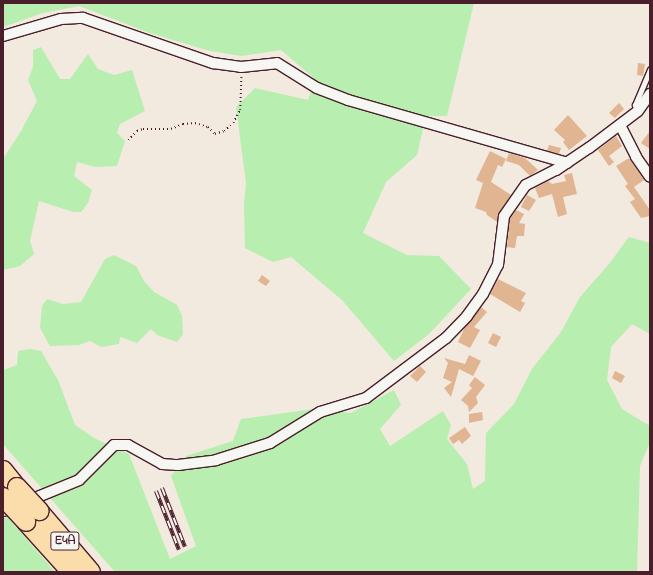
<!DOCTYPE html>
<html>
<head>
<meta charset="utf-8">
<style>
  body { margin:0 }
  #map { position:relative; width:653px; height:575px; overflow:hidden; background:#f2e9df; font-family:"Indie Flower",sans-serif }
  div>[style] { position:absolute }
  .green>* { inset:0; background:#b8eeb0 }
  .building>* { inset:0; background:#e1b492 }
  .path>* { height:1.5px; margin-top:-0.75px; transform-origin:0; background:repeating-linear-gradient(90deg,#4a1f2b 0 1px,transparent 0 4px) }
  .roads { filter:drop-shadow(1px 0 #4a1f2b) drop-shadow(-1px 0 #4a1f2b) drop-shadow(0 1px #4a1f2b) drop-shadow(0 -1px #4a1f2b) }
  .lane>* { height:5px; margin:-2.5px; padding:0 2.5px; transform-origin:2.5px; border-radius:2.5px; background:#f6f6f2 }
  .street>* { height:10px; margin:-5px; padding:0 5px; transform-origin:5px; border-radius:5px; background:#f6f6f2 }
  .highway>* { height:18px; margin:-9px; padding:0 9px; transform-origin:9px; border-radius:9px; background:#faddab }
  .rail>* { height:4px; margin-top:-2px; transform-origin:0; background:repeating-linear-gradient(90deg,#f6f6f2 0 8px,#4a1f2b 0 16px); box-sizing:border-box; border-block:1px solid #4a1f2b }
  .bridges { filter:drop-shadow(1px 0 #4a1f2b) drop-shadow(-1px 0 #4a1f2b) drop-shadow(0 1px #4a1f2b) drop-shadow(0 -1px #4a1f2b) }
  .highway-bridge>* { height:18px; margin:-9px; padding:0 9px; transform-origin:9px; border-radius:9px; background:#faddab }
  span { translate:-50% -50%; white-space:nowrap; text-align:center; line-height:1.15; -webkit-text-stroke:3.5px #f6f6f2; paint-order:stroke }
  .shield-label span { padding:1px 3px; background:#f6f6f2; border:1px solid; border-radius:3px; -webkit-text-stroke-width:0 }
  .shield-label { font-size:13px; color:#4a1f2b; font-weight:700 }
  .frame { position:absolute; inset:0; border:4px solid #4a1f2b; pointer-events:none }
</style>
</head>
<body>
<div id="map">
  <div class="green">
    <div style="clip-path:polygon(3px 3px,474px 3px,447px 116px,426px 116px,417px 155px,386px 182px,363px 233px,407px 255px,439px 256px,471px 289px,429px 334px,394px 361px,342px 300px,291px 257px,273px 262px,245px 248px,244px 204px,246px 183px,236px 107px,255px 88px,308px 100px,315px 79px,281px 50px,242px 56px,210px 51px,150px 33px,79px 6px,43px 13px,3px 27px)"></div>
    <div style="clip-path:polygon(41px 47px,60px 79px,70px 79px,88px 54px,98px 69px,114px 75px,132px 70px,145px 111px,120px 124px,117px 133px,125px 141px,117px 166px,96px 167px,77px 162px,74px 176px,92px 190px,88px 203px,81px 212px,73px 212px,39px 201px,30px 241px,34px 254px,20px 266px,3px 270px,3px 159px,21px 131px,37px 101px,28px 80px,33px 67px,33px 50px)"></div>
    <div style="clip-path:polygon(629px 237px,650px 243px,650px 334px,632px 324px,611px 347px,607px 380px,622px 409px,650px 426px,650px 442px,640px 466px,637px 572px,115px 572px,3px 444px,3px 370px,17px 365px,18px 351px,30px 349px,41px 351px,58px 380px,75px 425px,96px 439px,129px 454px,170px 559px,196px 546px,171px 476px,186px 456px,233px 441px,241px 419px,314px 409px,351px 413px,394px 390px,401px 405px,380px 429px,390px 446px,443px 411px,451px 425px,447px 439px,467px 464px,473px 489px,485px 481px,486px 433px,514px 404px,532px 369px,561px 332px,580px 297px,609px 264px)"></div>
    <div style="clip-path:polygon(114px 255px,136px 266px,144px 281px,154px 292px,177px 305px,182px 316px,183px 334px,177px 342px,157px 335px,151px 329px,137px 343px,120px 337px,119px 344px,101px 347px,90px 341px,79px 345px,50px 346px,40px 328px,42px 306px,47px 299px,63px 304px,81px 302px,105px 259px)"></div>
    <div style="clip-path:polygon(7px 517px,16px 527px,55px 572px,3px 572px,3px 519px)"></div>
  </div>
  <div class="building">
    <div style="clip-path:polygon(638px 63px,645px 64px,643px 76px,637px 75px)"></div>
    <div style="clip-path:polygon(619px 103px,624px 109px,615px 118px,609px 113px)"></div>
    <div style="clip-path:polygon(568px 115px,587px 136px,569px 150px,563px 142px,565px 140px,554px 130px)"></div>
    <div style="clip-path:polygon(650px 131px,650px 149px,641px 143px)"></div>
    <div style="clip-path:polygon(616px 136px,622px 146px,609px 156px,614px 162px,609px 166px,598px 150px)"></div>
    <div style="clip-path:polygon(549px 145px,561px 148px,559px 154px,547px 151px)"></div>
    <div style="clip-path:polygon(490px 151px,506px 159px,502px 167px,498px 165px,491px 182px,511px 195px,499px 213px,497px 222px,487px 215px,486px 212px,475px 208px,483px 183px,476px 180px)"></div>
    <div style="clip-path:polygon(509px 153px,525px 158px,538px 170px,530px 176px,519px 165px,506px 161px)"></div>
    <div style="clip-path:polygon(629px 158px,644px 180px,634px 187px,650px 210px,650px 216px,641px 218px,630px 202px,635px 199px,625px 186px,628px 184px,616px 166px)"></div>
    <div style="clip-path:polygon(572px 173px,577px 194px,563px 197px,567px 214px,558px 217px,552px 194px,539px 198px,535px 188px,548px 181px,552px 184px,566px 181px,564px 175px)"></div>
    <div style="clip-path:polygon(527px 195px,536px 200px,529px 211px,521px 207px)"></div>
    <div style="clip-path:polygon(516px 210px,524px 214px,519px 223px,525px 224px,524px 236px,517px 236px,515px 248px,507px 247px,510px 218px)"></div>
    <div style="clip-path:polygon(262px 275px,270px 281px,266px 286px,258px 281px)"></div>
    <div style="clip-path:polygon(498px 279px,526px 293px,521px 301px,525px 303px,520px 312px,490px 294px)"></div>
    <div style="clip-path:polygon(481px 307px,487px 312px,474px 327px,480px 330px,470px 348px,458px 342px,465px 327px)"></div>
    <div style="clip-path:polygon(493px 333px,501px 337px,496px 347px,488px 343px)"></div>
    <div style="clip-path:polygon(469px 355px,481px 361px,473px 376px,459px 369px,451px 397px,444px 388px,452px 382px,443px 378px,448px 363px,444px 358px,465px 364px)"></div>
    <div style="clip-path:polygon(420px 366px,426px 372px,417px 382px,410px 376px)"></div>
    <div style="clip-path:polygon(615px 371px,625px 376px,621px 383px,612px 378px)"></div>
    <div style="clip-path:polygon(475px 377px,485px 385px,476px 397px,478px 403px,469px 412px,468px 406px,461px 400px,472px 388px,469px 385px)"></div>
    <div style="clip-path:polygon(482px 412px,483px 420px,469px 423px,469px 414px)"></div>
    <div style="clip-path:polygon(465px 427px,471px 436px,462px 444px,459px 440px,453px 444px,449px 438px)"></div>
  </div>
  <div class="path">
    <div style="left:128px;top:140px;width:13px;rotate:-45deg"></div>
    <div style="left:137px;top:131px;width:6px;rotate:-18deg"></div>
    <div style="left:143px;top:129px;width:28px"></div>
    <div style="left:171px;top:129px;width:13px;rotate:-23deg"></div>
    <div style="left:183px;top:124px;width:12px;rotate:-5deg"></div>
    <div style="left:195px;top:123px;width:14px;rotate:17deg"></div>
    <div style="left:208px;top:127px;width:10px;rotate:45deg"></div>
    <div style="left:215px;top:134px;width:9px;rotate:-18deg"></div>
    <div style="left:224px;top:131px;width:12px;rotate:-42deg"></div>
    <div style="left:233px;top:123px;width:15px;rotate:-62deg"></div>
    <div style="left:240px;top:110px;width:33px;rotate:-88deg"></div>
  </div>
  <div class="roads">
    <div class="lane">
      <div style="left:638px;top:111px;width:7px;rotate:-117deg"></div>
      <div style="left:635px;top:105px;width:39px;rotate:-67deg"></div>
    </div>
    <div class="street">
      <div style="left:3px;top:36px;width:60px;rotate:-16.3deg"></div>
      <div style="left:61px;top:19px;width:22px;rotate:-3deg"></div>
      <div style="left:83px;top:18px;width:138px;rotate:19.1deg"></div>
      <div style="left:213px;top:63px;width:28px;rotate:8deg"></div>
      <div style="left:241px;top:67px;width:36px;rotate:-6deg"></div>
      <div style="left:277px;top:63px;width:47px;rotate:32deg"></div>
      <div style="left:317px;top:88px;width:33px;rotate:21deg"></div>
      <div style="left:348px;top:100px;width:228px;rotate:16deg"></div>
      <div style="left:620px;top:125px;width:36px;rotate:63deg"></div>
      <div style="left:636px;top:157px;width:24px;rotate:55deg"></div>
      <div style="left:3px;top:511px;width:82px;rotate:-22.2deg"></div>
      <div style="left:79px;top:480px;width:49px;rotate:-45deg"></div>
      <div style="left:114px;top:445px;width:14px"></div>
      <div style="left:128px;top:445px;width:39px;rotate:29deg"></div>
      <div style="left:162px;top:464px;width:16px;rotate:4deg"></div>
      <div style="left:178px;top:465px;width:38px;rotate:-7deg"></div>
      <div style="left:216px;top:460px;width:57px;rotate:-17.5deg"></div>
      <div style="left:270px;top:443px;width:59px;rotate:-31.8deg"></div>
      <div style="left:320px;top:412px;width:48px;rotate:-16.9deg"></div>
      <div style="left:366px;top:398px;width:100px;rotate:-36.9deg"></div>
      <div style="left:446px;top:338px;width:30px;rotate:-46deg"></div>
      <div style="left:467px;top:316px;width:27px;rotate:-54deg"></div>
      <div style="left:483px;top:294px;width:33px;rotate:-63deg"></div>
      <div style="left:498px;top:265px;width:49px;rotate:-83deg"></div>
      <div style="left:504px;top:216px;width:38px;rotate:-55deg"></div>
      <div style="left:526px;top:185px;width:34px;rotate:-27deg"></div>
      <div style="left:556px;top:170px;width:40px;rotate:-34deg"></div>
      <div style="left:589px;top:148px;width:61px;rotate:-37.1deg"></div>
      <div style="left:638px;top:111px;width:21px;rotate:-55deg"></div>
    </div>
    <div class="highway">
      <div style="left:3px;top:470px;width:22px;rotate:51deg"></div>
      <div style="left:39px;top:511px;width:80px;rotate:49.6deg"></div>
      <div style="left:26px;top:522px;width:67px;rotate:48deg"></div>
    </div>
  </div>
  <div class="rail">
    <div style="left:162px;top:488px;width:63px;rotate:68.7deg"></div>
    <div style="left:156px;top:491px;width:63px;rotate:68.7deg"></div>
  </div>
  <div class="bridges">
    <div class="highway-bridge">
      <div style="left:17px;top:487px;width:33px;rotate:47deg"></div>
      <div style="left:3px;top:497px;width:34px;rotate:47deg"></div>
    </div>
  </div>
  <div class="shield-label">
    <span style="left:65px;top:541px">E4A</span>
  </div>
  <div class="frame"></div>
</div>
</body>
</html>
